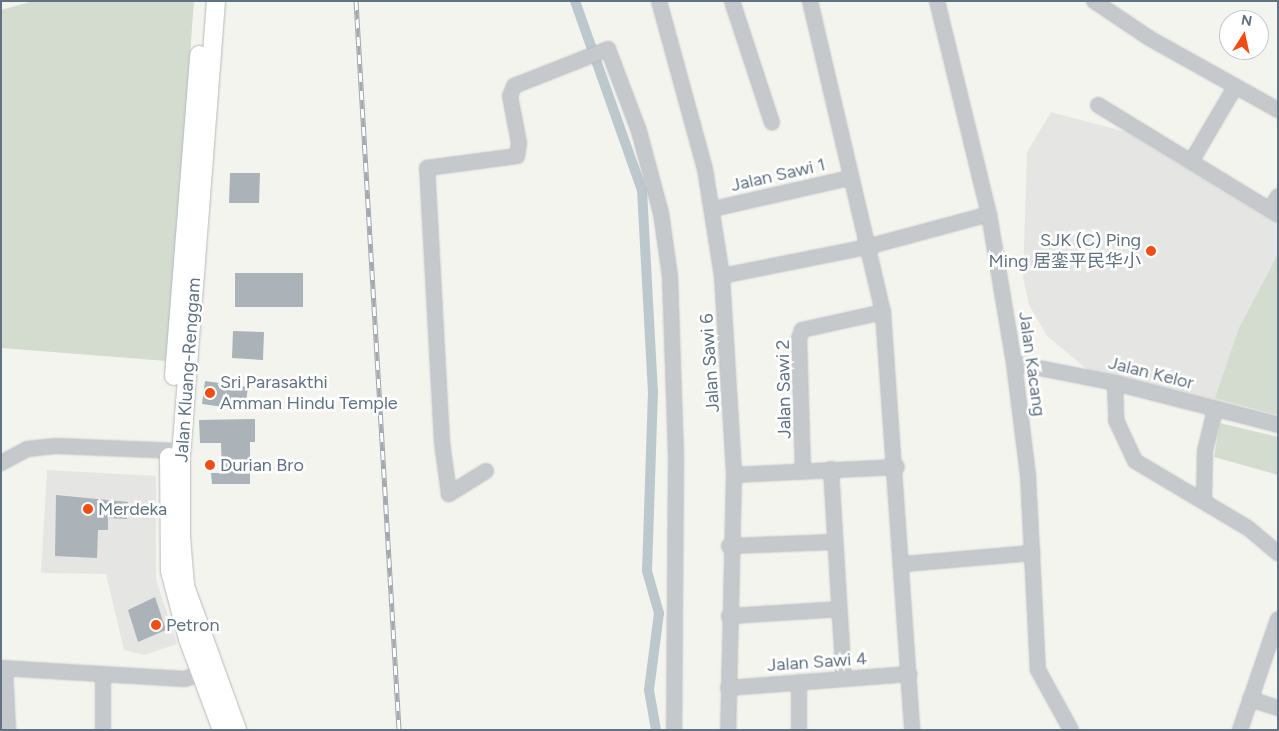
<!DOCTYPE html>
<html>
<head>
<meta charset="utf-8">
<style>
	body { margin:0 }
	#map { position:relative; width:1279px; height:731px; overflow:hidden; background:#f4f4ef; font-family:Figtree,"Noto Sans SC",sans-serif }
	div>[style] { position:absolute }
	.built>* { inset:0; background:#e5e6e3 }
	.green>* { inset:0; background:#d4dcd0 }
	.canal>* { height:10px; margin:-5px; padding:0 5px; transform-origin:5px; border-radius:5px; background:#bdc8cd }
	.building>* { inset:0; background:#abb3b8 }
	.roads { filter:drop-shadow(0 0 1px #b6babe) drop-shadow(0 0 1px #b6babe) }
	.minor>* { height:14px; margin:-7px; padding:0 7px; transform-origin:7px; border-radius:7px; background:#c6c9cc }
	.major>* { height:18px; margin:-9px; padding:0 9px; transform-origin:9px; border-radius:9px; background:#fff }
	.rail>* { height:5px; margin-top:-2.5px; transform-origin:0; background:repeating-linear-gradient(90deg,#fff 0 9px,#a3a9af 0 18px); box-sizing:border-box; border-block:1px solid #a3a9af }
	.dots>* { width:14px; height:14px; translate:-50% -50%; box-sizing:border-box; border:2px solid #fff; border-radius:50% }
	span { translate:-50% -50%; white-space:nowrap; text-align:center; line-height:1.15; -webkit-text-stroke:5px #fff; paint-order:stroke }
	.street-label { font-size:18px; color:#617383 }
	.poi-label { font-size:18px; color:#617383 }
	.right { translate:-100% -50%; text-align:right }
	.left { translate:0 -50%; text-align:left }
	.frame { position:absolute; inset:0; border:2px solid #617383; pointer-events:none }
	.north { position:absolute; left:1219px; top:10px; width:50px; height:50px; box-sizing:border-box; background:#fff; border:1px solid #c0c7cd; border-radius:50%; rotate:10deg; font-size:14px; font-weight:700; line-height:20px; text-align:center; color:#617383 }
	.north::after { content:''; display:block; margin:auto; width:18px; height:22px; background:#f14c13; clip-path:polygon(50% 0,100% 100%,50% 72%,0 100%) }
</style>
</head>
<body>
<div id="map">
	<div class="built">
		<i style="clip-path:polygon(1051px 112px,1126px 132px,1278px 225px,1278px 420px,1089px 371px,1047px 336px,1029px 305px,1023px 277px,1027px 152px)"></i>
		<i style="clip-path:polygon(47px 470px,156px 476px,156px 579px,177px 644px,144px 655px,124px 650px,106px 574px,41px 573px)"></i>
	</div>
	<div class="green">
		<i style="clip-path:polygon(33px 1px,194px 1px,167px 361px,1px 348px,1px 10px)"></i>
		<i style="clip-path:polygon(1278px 254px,1278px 415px,1215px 398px,1239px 328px)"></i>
		<i style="clip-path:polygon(1220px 423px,1278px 437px,1278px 475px,1214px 457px)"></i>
	</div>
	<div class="canal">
		<i style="left:575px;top:1px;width:201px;rotate:70.5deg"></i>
		<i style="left:642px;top:190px;width:201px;rotate:86.9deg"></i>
		<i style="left:653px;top:391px;width:180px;rotate:91.9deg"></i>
		<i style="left:647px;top:571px;width:44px;rotate:74.1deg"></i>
		<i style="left:659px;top:613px;width:78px;rotate:97.4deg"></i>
		<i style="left:649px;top:690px;width:41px;rotate:80.1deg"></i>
	</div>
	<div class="building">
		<i style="clip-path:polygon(230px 173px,260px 173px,259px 203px,229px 203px)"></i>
		<i style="clip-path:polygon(235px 273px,303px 273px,303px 307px,235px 307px)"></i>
		<i style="clip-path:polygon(233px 331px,264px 332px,263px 360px,232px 358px)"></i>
		<i style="clip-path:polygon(205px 381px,248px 387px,245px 410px,202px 404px)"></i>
		<i style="clip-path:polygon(255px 419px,255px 442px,250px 442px,250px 484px,212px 484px,211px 473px,222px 473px,221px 443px,200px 443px,199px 420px)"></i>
		<i style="clip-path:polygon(56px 495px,128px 502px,127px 519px,108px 518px,108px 530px,98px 530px,97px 558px,55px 556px)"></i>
		<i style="clip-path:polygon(155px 597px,166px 630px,138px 642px,128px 610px)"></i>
	</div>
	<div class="roads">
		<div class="minor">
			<i style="left:659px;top:1px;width:174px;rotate:74.7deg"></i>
			<i style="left:705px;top:169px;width:108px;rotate:81deg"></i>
			<i style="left:722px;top:276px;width:199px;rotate:86.5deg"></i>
			<i style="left:734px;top:475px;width:255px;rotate:91.3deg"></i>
			<i style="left:732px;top:1px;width:128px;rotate:71.8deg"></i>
			<i style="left:810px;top:1px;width:319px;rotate:76.8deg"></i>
			<i style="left:883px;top:312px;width:419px;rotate:86deg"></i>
			<i style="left:937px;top:1px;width:219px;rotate:76.3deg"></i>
			<i style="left:989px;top:214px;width:151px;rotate:80.5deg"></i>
			<i style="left:1014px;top:363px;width:113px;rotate:82.9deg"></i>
			<i style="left:1028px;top:475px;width:195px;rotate:87.1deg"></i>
			<i style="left:1038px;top:670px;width:68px;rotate:61.2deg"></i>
			<i style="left:1094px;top:1px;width:66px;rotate:33.9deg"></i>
			<i style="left:1149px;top:38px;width:148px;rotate:29.2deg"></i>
			<i style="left:1098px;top:105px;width:211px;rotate:31.4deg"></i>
			<i style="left:1191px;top:162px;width:87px;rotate:-59.6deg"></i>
			<i style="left:713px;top:209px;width:140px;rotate:-12.8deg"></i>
			<i style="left:1270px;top:210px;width:16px;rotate:-60deg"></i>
			<i style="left:722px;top:276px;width:148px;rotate:-11.3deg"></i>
			<i style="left:867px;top:247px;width:126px;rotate:-15.1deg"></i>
			<i style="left:1014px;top:363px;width:103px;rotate:11.2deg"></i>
			<i style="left:1115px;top:383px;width:168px;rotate:14.4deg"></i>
			<i style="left:1115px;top:383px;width:37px;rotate:88deg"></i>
			<i style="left:1116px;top:420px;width:45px;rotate:65.1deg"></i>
			<i style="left:1135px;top:461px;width:131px;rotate:30.7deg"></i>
			<i style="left:1248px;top:528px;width:39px;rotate:40deg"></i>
			<i style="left:1px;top:463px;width:30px;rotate:-28deg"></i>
			<i style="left:27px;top:449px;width:29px;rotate:-6deg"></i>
			<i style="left:56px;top:446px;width:124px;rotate:2.3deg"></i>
			<i style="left:831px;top:469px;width:210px;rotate:86.5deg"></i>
			<i style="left:486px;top:471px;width:44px;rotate:148.1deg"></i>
			<i style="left:449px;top:494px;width:52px;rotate:-97.7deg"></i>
			<i style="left:442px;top:442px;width:274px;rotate:-93.1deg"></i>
			<i style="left:427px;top:168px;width:91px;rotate:-7.6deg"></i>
			<i style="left:517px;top:156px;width:13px;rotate:-81deg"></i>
			<i style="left:519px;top:143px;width:48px;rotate:-100.8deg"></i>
			<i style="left:510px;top:96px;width:11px;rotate:-68deg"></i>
			<i style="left:514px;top:86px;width:101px;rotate:-21.5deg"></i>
			<i style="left:608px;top:49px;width:88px;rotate:69.3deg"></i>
			<i style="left:639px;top:131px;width:85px;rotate:75deg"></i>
			<i style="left:661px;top:213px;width:64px;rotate:81.9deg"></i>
			<i style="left:670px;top:276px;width:183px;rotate:88.1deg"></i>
			<i style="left:676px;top:459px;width:271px;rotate:90.4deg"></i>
			<i style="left:803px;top:471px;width:132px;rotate:-91.7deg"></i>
			<i style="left:799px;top:339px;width:9px;rotate:-72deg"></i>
			<i style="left:802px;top:330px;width:83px;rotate:-12.5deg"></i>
			<i style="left:734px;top:475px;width:163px;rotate:-2.8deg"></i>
			<i style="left:1204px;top:502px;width:51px;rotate:-88.9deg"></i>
			<i style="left:1205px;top:451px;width:42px;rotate:-76.3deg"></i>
			<i style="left:729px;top:546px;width:106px;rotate:-2.2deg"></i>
			<i style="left:904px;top:564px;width:129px;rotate:-4.9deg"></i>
			<i style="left:729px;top:616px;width:110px;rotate:-3.6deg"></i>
			<i style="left:1px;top:668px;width:184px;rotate:3.4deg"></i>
			<i style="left:185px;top:679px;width:25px;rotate:-21deg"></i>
			<i style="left:5px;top:668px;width:62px;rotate:87.2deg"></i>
			<i style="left:103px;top:674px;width:56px;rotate:90deg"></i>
			<i style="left:728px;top:688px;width:182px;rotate:-4.4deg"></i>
			<i style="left:1250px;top:699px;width:29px;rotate:18deg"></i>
			<i style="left:799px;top:730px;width:48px;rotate:-90deg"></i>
			<i style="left:1240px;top:730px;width:117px;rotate:-71.1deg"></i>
		</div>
		<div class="major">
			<i style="left:216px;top:1px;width:451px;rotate:94.4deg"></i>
			<i style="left:181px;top:451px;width:86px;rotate:90deg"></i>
			<i style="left:181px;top:537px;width:49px;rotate:85.3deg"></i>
			<i style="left:185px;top:586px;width:153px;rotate:70.1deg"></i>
			<i style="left:174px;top:376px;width:322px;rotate:-85.5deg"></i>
			<i style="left:169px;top:457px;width:114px;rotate:89.5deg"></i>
			<i style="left:170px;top:571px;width:70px;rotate:75.2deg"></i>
			<i style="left:188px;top:639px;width:97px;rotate:69.5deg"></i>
		</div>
	</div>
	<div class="rail">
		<i style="left:356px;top:1px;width:730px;rotate:86.62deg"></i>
	</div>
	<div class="dots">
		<i style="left:1151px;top:251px;background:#f14c13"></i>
		<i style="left:210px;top:393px;background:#f14c13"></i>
		<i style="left:210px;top:465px;background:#f14c13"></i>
		<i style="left:88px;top:509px;background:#f14c13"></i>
		<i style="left:156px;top:625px;background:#f14c13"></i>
	</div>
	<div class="street-label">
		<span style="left:778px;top:175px;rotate:-13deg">Jalan Sawi 1</span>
		<span style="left:710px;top:363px;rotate:-94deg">Jalan Sawi 6</span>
		<span style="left:1032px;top:364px;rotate:82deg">Jalan Kacang</span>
		<span style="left:188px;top:370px;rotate:-86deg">Jalan Kluang-Renggam</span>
		<span style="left:1151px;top:373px;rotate:14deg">Jalan Kelor</span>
		<span style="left:784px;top:389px;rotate:-91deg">Jalan Sawi 2</span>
		<span style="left:817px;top:662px;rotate:-4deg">Jalan Sawi 4</span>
	</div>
	<div class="poi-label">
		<span class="right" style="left:1141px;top:251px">SJK (C) Ping<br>Ming 居銮平民华小</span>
		<span class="left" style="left:220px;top:393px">Sri Parasakthi<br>Amman Hindu Temple</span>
		<span class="left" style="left:220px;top:465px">Durian Bro</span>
		<span class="left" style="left:98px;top:509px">Merdeka</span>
		<span class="left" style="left:166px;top:625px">Petron</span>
	</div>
	<div class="frame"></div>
	<div class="north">N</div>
</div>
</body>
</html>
